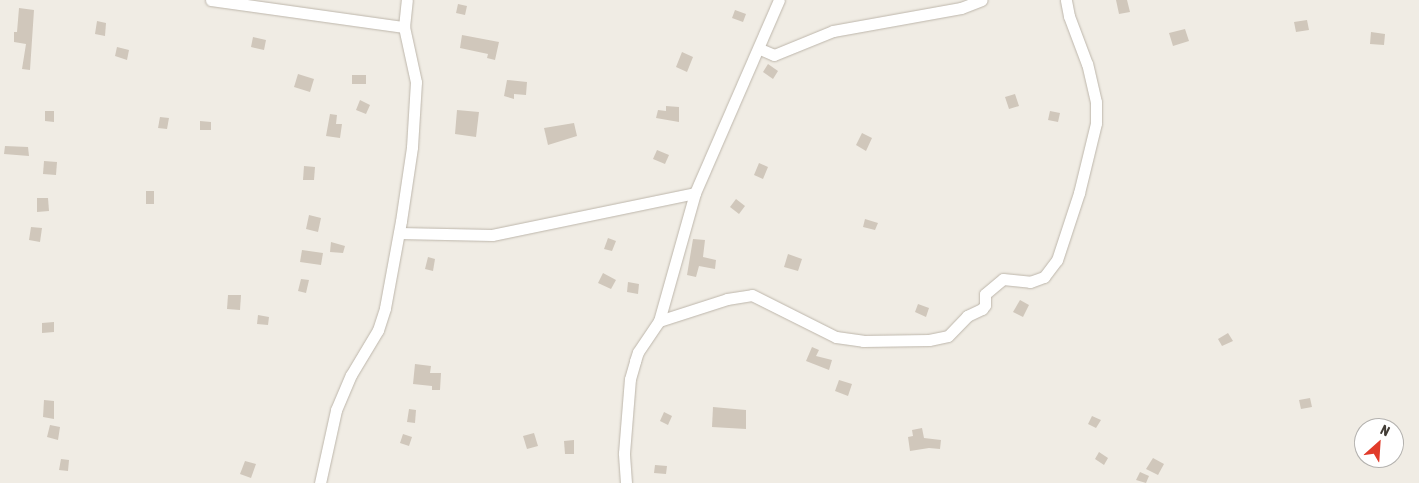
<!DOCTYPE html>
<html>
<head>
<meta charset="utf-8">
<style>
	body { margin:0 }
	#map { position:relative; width:1419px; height:483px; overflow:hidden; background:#f0ece4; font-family:"Asap Condensed",sans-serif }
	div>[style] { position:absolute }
	.building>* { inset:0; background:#d0c7bb }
	.roads { filter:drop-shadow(0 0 1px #bdb6ab) drop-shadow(0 0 1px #bdb6ab) }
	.minor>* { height:11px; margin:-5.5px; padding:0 5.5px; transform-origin:5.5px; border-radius:5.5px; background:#fff }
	span { translate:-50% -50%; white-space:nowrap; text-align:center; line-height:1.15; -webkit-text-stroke:4px #fff; paint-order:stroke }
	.north { position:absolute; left:1354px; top:418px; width:50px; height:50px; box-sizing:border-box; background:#fff; border:1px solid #b3b1ae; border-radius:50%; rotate:26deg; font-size:14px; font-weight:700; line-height:20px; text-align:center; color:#413c35 }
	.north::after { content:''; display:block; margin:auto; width:18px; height:22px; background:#e13b2a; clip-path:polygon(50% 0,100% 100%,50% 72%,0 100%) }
</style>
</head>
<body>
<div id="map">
	<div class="building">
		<i style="clip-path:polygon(1116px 0,1127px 0,1130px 12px,1119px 14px)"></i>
		<i style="clip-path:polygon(458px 4px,467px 6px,465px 15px,456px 13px)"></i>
		<i style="clip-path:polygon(19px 8px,34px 10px,30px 70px,22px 69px,26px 44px,14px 42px,14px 32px,17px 32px)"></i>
		<i style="clip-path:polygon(735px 10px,746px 14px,743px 22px,732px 18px)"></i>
		<i style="clip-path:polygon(1307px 20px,1309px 30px,1296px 32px,1294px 22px)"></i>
		<i style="clip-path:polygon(97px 21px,106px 23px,105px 36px,95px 34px)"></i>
		<i style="clip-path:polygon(1185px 29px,1189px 41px,1173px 46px,1169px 33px)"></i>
		<i style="clip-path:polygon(1371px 32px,1385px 34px,1384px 45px,1370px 44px)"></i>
		<i style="clip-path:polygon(462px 35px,499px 42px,495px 60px,487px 58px,488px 54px,460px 48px)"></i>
		<i style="clip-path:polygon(253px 37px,266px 40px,264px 50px,251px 47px)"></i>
		<i style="clip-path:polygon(117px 47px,129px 50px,127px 60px,115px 56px)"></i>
		<i style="clip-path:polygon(682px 52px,693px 57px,687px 72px,676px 67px)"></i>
		<i style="clip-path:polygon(768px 64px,778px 71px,773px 79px,763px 72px)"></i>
		<i style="clip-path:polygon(298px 74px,314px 79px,310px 92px,294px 87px)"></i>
		<i style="clip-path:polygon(352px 75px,366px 75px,366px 84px,352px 84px)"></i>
		<i style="clip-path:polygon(507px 80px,527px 82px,526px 95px,514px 94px,514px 99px,504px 96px)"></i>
		<i style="clip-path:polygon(1015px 94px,1019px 106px,1009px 109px,1005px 97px)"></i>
		<i style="clip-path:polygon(360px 100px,370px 105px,366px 114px,356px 110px)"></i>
		<i style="clip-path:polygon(666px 106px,679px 107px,679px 122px,656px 118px,658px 110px,666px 111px)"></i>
		<i style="clip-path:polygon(457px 110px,479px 112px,476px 137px,455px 134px)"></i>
		<i style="clip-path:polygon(45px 111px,54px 111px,54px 122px,45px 121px)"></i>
		<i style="clip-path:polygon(1050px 111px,1060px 113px,1058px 122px,1048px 120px)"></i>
		<i style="clip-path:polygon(330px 114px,337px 115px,336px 124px,342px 124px,340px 138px,326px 136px)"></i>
		<i style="clip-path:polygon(160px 117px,169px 118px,167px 129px,158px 128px)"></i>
		<i style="clip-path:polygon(200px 121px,211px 122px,211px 130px,200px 130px)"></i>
		<i style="clip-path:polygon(574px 123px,577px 136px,548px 145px,544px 128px)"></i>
		<i style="clip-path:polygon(862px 133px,872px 138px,866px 151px,856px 145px)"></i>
		<i style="clip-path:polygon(5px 146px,28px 147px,29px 156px,4px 154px)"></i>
		<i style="clip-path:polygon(657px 150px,669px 155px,665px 164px,653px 159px)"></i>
		<i style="clip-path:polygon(44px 161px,57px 162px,56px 175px,43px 174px)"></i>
		<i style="clip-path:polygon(759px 163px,768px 167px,763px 179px,754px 175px)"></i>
		<i style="clip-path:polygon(304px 166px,315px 167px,314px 180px,303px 180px)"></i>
		<i style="clip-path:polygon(146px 191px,154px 191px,154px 204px,146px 204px)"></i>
		<i style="clip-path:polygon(37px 198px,48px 198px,49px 211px,37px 212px)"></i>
		<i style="clip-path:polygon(736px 199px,745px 206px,739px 214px,730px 207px)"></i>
		<i style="clip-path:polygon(309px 215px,321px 218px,318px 232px,306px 229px)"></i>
		<i style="clip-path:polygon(865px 219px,878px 223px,875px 230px,863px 227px)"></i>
		<i style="clip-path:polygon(31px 227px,42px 228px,40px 242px,29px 240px)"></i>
		<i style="clip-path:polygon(608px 238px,616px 241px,612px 251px,604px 249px)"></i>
		<i style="clip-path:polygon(693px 239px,705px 240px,703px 257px,716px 260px,715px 269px,699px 266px,696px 277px,687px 275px)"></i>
		<i style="clip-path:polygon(331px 242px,345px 246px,343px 253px,330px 252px)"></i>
		<i style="clip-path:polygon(302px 250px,323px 253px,321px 265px,300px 262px)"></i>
		<i style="clip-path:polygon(788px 254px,802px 259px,798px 271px,784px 267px)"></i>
		<i style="clip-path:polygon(428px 257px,435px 259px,433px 271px,425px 269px)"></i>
		<i style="clip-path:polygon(603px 273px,616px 280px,611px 289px,598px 283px)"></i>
		<i style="clip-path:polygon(301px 279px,309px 280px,306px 293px,298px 291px)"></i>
		<i style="clip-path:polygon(628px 282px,639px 284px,638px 294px,627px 292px)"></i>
		<i style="clip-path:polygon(228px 295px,241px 295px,240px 310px,227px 309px)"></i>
		<i style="clip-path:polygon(1020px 300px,1029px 305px,1023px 317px,1013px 312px)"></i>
		<i style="clip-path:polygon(918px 304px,929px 308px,926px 317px,915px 312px)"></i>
		<i style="clip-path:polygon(258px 315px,269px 317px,268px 325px,257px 324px)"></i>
		<i style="clip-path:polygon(54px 322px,54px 332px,42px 333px,42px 323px)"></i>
		<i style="clip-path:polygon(1228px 333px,1233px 341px,1222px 346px,1218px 339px)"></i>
		<i style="clip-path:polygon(812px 347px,819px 350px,816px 356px,832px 360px,829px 370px,806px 361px)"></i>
		<i style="clip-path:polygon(415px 364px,431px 366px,430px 373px,441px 373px,440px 390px,432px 390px,432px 386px,413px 384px)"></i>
		<i style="clip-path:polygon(839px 380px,852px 384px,848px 396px,835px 391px)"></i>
		<i style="clip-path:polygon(1310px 398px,1312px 407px,1301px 409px,1299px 400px)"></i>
		<i style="clip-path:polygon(44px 400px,54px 401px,54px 419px,43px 417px)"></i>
		<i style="clip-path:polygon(713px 407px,746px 410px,746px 429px,712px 427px)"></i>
		<i style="clip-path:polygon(409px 409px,416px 410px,415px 423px,407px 422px)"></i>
		<i style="clip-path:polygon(664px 412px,672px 416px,668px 425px,660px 421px)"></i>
		<i style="clip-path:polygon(1092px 416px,1101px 420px,1096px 428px,1088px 424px)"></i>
		<i style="clip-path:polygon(50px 425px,60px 427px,58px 440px,47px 437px)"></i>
		<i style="clip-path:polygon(922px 428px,924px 438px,941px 440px,940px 449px,929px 448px,910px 451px,908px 437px,913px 436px,912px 430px)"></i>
		<i style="clip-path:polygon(534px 433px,538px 446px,527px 449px,523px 436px)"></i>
		<i style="clip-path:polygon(403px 434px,412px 437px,409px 446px,400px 443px)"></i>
		<i style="clip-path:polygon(574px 440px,574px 454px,565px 454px,564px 441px)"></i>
		<i style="clip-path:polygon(1099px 452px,1108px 458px,1104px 465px,1095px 459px)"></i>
		<i style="clip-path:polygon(1153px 458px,1164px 464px,1158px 475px,1146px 469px)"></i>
		<i style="clip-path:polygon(61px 459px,69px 460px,68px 471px,59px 470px)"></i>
		<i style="clip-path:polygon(245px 461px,256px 464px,251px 478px,240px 474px)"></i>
		<i style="clip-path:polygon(655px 465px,667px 466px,666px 474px,654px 473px)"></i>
		<i style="clip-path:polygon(1140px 472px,1149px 476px,1146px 483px,1136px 480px)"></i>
	</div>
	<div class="roads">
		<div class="minor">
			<i style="left:211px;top:0;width:195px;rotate:8deg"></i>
			<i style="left:760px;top:49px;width:15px;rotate:23deg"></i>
			<i style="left:774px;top:55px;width:64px;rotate:-22.1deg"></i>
			<i style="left:833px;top:31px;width:130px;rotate:-10.2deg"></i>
			<i style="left:961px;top:8px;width:22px;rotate:-21deg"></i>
			<i style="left:399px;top:233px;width:93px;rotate:1.2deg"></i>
			<i style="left:492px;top:235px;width:207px;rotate:-11.7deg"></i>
			<i style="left:659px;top:321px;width:71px;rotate:-17.9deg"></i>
			<i style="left:727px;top:299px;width:25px;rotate:-9deg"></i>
			<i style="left:752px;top:295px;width:94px;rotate:26.6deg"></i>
			<i style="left:836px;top:337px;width:27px;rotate:8deg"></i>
			<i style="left:863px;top:341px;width:66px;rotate:-0.9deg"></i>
			<i style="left:929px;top:340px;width:19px;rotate:-12deg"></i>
			<i style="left:948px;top:336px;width:28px;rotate:-46deg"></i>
			<i style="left:967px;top:316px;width:17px;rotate:-25deg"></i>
			<i style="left:982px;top:309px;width:5px;rotate:-53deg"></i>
			<i style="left:985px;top:305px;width:11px;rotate:-90deg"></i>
			<i style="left:985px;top:294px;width:23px;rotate:-40deg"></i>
			<i style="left:1003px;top:279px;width:27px;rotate:6deg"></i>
			<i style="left:1030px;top:282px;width:15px;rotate:-20deg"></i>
			<i style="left:1044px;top:277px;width:21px;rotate:-53deg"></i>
			<i style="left:1057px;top:260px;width:71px;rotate:-71.8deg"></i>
			<i style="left:1079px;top:193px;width:72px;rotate:-76.3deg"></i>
			<i style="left:1096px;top:123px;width:21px;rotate:-90deg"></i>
			<i style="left:1096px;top:102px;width:39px;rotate:-103deg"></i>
			<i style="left:1087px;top:64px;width:51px;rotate:-110.6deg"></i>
			<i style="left:1069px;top:16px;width:16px;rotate:-101deg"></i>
			<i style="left:320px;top:483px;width:75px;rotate:-77.6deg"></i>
			<i style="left:336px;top:410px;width:38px;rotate:-67deg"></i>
			<i style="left:351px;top:375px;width:52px;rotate:-59deg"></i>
			<i style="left:378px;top:330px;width:23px;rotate:-72deg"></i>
			<i style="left:385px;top:308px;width:88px;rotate:-79.6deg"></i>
			<i style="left:401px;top:221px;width:75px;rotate:-81.5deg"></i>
			<i style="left:412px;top:147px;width:65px;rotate:-86.5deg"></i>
			<i style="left:416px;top:82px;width:56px;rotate:-102.3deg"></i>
			<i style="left:404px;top:27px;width:27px;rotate:-84deg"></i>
			<i style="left:626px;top:483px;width:30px;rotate:-94deg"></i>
			<i style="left:624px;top:453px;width:74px;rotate:-85.4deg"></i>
			<i style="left:630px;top:379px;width:19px;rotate:-74deg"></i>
			<i style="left:635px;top:361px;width:9px;rotate:-72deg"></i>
			<i style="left:638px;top:352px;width:37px;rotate:-56deg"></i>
			<i style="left:659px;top:321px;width:133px;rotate:-74.3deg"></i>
			<i style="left:695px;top:193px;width:210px;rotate:-66.5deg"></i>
		</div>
	</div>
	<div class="north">N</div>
</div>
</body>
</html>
